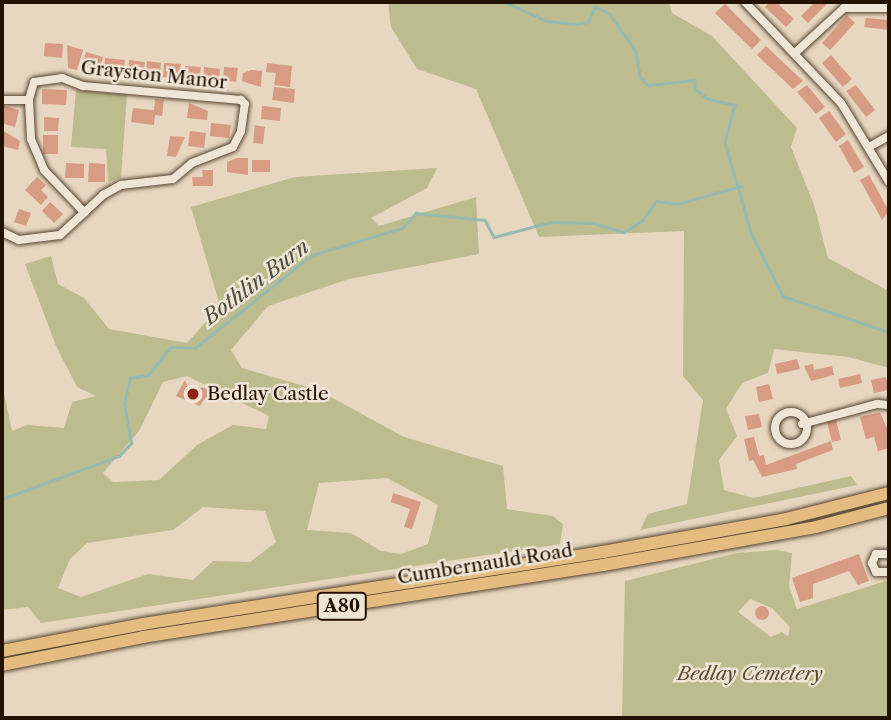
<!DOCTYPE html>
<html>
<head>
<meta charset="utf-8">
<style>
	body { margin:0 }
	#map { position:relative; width:891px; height:720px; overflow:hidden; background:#e7d7c0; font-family:"Libre Caslon Text",serif }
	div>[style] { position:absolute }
	.green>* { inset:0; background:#bcbc8e }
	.stream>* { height:2.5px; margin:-1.25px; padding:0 1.25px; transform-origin:1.25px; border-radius:1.25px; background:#97bab0 }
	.building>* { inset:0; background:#d89b84 }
	.round { border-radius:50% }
	.roads { filter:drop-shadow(0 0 2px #554330) drop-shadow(0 0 2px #554330) }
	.street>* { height:8px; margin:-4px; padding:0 4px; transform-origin:4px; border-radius:4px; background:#efe5d6 }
	.street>.ring { margin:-4px; padding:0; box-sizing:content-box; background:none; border:8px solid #efe5d6; border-radius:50% }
	.primary>* { height:12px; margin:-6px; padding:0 6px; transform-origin:6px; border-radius:6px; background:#e4bc80 }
	.dots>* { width:19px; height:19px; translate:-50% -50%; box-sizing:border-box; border:4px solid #efe5d6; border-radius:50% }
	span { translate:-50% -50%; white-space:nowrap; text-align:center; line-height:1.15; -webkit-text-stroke:5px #efe5d6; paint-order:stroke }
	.shield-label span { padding:2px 5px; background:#efe5d6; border:2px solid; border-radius:5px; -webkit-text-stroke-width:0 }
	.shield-label { font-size:18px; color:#241200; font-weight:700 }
	.street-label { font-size:19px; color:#241200 }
	.poi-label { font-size:19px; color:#241200 }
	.left { translate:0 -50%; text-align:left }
	.park-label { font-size:19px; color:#594e32; font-style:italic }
	.water-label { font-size:21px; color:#4c4d3e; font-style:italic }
	.frame { position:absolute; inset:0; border:4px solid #241200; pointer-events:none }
</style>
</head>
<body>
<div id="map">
	<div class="green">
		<i style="clip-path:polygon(388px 2px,669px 2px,672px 13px,712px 36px,797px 128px,791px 147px,814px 205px,828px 258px,889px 291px,889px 368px,848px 357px,774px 349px,768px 373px,742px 383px,726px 409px,737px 436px,719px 460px,724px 490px,753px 498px,851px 476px,857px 485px,640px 530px,648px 514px,687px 504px,703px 400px,683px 376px,684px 231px,539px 237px,476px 89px,417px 69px,391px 27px)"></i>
		<i style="clip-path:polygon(76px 90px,127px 95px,121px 177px,108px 182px,106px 149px,71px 147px)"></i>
		<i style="clip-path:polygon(evenodd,437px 168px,427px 188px,371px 218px,379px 226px,476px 197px,479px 254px,349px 279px,268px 306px,231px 350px,242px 368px,318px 390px,404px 437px,503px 466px,507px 509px,553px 516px,563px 524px,560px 544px,41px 623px,28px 607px,2px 610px,2px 384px,12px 431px,27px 425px,64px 428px,72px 402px,96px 396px,77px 387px,56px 346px,25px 264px,51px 256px,58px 284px,84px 298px,109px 329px,187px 343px,220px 306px,191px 207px,295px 177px,437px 168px,187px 376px,269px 416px,266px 429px,233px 425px,197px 445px,159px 480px,113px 482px,103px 473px,139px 431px,163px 382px,187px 376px,437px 168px,387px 478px,438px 505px,428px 544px,401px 554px,381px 551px,351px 533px,307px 530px,319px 483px,387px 478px,437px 168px,203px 507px,265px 511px,276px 542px,250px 562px,213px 561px,193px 580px,148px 574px,81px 597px,58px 588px,70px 559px,87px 543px,173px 530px,203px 507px)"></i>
		<i style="clip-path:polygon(evenodd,776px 550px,792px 553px,789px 586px,797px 609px,889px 580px,889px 718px,622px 718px,625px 581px,737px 553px,776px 550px,750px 599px,772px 608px,790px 627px,788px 636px,782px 632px,771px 637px,738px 612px,750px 599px)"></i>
	</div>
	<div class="stream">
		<i style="left:505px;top:2px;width:46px;rotate:24.3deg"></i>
		<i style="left:547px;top:21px;width:29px;rotate:6deg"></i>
		<i style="left:576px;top:24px;width:12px;rotate:-9deg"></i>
		<i style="left:588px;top:22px;width:17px;rotate:-66deg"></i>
		<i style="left:595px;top:6px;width:17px;rotate:28deg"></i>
		<i style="left:610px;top:14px;width:45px;rotate:54.9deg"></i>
		<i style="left:636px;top:51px;width:26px;rotate:81deg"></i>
		<i style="left:640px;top:77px;width:11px;rotate:45deg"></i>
		<i style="left:648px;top:85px;width:47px;rotate:-6.1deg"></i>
		<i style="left:695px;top:80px;width:9px;rotate:90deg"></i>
		<i style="left:695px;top:89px;width:17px;rotate:36deg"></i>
		<i style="left:709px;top:99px;width:27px;rotate:13deg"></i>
		<i style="left:735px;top:105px;width:38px;rotate:105deg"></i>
		<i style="left:725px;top:142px;width:97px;rotate:73.8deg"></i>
		<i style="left:752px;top:235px;width:68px;rotate:63.1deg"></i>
		<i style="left:783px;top:296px;width:112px;rotate:18.8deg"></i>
		<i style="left:2px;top:499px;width:125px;rotate:-20.2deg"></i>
		<i style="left:119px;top:456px;width:18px;rotate:-47deg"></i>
		<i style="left:131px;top:443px;width:40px;rotate:-100deg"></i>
		<i style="left:124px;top:404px;width:27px;rotate:-77deg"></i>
		<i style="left:130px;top:378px;width:18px;rotate:-9deg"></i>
		<i style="left:148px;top:375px;width:36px;rotate:-51deg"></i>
		<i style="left:171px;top:347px;width:24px;rotate:2deg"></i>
		<i style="left:195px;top:348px;width:149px;rotate:-38.5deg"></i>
		<i style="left:312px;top:255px;width:94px;rotate:-16.7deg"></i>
		<i style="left:402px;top:228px;width:21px;rotate:-47deg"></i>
		<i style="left:416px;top:213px;width:69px;rotate:5.8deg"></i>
		<i style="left:485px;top:220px;width:19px;rotate:62deg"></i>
		<i style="left:494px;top:237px;width:59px;rotate:-14.7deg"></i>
		<i style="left:551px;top:222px;width:43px;rotate:1.3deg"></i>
		<i style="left:594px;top:223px;width:31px;rotate:17deg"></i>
		<i style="left:624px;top:232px;width:21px;rotate:-31deg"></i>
		<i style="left:642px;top:221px;width:24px;rotate:-55deg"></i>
		<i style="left:656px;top:201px;width:21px;rotate:8deg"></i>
		<i style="left:677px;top:204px;width:66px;rotate:-15.7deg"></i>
	</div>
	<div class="building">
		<i style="clip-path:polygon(770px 2px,776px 2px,794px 19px,786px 27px,765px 7px)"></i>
		<i style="clip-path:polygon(815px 2px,829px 2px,808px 23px,801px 16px)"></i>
		<i style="clip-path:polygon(725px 4px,761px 40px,752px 49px,715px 13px)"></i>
		<i style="clip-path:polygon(847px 15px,855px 23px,830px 50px,822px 43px)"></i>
		<i style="clip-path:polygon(866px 18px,889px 20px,889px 30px,864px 27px)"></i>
		<i style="clip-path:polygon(45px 43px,63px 44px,62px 58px,44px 56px)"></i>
		<i style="clip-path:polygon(67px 45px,83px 50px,77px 70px,68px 68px)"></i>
		<i style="clip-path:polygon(766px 46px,803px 81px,793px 89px,757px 55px)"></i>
		<i style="clip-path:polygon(86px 52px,103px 57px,99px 71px,82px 66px)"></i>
		<i style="clip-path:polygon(831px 55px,852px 79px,843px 87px,822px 63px)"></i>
		<i style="clip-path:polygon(105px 58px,125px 60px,124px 73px,104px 71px)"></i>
		<i style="clip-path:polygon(129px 60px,145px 62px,143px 75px,128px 73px)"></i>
		<i style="clip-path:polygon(147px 61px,161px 63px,160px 76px,146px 74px)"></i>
		<i style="clip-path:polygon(164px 63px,181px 64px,179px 79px,163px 77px)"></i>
		<i style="clip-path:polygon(267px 63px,292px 66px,290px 87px,274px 85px,276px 73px,266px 72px)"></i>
		<i style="clip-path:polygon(185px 66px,201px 67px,199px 80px,183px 78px)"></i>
		<i style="clip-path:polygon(204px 67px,220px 69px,219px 82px,203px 80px)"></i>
		<i style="clip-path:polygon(224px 67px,238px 68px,236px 82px,223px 80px)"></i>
		<i style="clip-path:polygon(251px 70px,262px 71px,261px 87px,242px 81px,243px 73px)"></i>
		<i style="clip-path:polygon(807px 85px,825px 107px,816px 114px,797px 92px)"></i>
		<i style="clip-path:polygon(856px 85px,875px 110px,866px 117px,846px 91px)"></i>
		<i style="clip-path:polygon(274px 87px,295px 89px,294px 103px,272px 100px)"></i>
		<i style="clip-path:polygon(42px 89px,67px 90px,66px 105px,42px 104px)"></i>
		<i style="clip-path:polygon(155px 99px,164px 100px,162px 116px,155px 115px,154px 125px,131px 122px,133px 108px,154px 110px)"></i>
		<i style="clip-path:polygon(189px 103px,208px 111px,207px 120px,187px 118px)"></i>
		<i style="clip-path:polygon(4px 106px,19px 110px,15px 127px,2px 123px)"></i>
		<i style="clip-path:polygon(262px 106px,281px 108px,280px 121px,261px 119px)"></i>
		<i style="clip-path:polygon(829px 111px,846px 134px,836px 142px,819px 118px)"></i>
		<i style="clip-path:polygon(44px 117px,59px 118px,58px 131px,44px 131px)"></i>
		<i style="clip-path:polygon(211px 123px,231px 125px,229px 138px,210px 136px)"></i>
		<i style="clip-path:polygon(255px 125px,265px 127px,263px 144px,253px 143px)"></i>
		<i style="clip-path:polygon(2px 130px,20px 141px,18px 150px,2px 146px)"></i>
		<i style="clip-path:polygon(190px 131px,206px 133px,204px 148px,188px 146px)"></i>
		<i style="clip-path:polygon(43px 135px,58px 135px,58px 154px,43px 154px)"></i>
		<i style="clip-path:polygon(170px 136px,185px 137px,176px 157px,167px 156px)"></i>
		<i style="clip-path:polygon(848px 140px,864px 167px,854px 173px,839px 146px)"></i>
		<i style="clip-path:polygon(237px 158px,248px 158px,248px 175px,227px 172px,227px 162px)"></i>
		<i style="clip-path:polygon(252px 160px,270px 160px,270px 172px,252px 172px)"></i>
		<i style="clip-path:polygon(66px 163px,84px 164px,84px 178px,65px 178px)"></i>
		<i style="clip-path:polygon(89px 163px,105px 164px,105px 182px,88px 182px)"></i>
		<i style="clip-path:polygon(202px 170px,213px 170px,213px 186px,193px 186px,192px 177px,203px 177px)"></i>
		<i style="clip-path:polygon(869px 175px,889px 211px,882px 220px,860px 180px)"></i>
		<i style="clip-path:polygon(37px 177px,46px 185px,41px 190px,48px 197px,41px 205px,25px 190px)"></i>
		<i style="clip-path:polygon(50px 202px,63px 214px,54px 223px,42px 211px)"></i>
		<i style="clip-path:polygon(19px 209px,31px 213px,26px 226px,14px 222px)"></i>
		<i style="clip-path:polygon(797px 359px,800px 369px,777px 374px,775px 364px)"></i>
		<i style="clip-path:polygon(813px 364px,814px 370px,832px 366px,834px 375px,811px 381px,804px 366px)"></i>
		<i style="clip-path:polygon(860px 374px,862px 383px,840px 388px,838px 379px)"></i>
		<i style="clip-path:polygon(886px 377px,889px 390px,874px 393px,871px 380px)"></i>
		<i style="clip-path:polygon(185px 380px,188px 387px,207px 388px,211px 394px,208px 401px,204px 399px,200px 406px,176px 396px)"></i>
		<i style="clip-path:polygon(769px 384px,773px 399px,759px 402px,756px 387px)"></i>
		<i style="clip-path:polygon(880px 412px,889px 433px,889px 448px,878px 451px,874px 437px,866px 439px,860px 417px)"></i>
		<i style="clip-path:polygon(759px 414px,762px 427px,748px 430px,745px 416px)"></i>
		<i style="clip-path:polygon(836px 420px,841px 440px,832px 442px,827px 422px)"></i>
		<i style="clip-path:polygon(754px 437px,759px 456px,764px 455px,766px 465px,831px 441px,833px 450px,796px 464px,797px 469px,762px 477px,753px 460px,749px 461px,744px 439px)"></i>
		<i style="clip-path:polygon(393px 493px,421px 502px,412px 529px,404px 527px,410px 509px,391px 502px)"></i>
		<i style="clip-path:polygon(859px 554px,869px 581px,858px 585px,849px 571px,813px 584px,813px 598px,800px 602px,792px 578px)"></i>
		<i class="round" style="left:755px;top:606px;width:14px;height:14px"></i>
	</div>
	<div class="roads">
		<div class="street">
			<i style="left:745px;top:2px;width:139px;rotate:46.5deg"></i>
			<i style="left:841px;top:103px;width:92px;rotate:58.7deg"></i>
			<i style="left:796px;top:52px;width:65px;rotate:-42.5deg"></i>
			<i style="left:844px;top:8px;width:45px"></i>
			<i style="left:2px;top:100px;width:27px"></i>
			<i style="left:29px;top:100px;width:39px;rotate:87deg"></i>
			<i style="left:31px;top:139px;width:34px;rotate:67deg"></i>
			<i style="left:44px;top:170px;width:59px;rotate:46.4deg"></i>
			<i style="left:869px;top:147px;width:23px;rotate:-29deg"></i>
			<i style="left:2px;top:232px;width:19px;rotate:25deg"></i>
			<i style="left:19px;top:240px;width:41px;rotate:-7deg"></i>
			<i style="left:60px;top:235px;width:59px;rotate:-42.9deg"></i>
			<i style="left:103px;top:195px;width:21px;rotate:-29deg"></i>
			<i style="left:121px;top:185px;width:52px;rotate:-6.6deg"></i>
			<i style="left:173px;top:179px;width:25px;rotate:-40deg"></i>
			<i style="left:192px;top:163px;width:44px;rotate:-21.3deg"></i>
			<i style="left:233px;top:147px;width:18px;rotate:-63deg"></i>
			<i style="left:241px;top:131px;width:27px;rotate:-82deg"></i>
			<i style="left:245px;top:104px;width:6px;rotate:-135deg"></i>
			<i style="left:241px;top:100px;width:159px;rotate:-174.9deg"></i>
			<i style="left:83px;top:86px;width:22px;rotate:-159deg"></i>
			<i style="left:62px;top:78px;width:28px;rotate:172deg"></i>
			<i style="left:34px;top:82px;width:19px;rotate:106deg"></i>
			<i class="ring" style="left:775px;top:412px;width:24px;height:24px"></i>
			<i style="left:802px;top:424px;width:78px;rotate:-14.9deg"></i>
			<i style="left:877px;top:404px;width:12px;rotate:5deg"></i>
			<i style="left:889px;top:554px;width:13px;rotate:180deg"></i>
			<i style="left:876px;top:554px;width:10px;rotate:114deg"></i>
			<i style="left:872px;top:563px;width:10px;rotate:66deg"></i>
			<i style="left:876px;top:572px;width:13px"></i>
		</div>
		<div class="primary">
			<i style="left:2px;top:651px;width:144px;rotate:-10.8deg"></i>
			<i style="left:143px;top:624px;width:466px;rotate:-8.9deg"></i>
			<i style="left:603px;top:552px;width:186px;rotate:-10.2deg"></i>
			<i style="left:786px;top:519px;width:106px;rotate:-14.2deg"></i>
			<i style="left:2px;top:665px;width:144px;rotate:-11.2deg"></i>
			<i style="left:143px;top:637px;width:466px;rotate:-8.9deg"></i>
			<i style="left:603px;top:565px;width:216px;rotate:-10.1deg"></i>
			<i style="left:816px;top:527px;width:75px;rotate:-14.6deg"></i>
		</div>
	</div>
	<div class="dots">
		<i style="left:193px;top:394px;background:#8f2418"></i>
	</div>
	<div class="shield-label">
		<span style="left:342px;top:606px">A80</span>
	</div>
	<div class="street-label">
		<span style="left:154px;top:75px;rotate:6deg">Grayston Manor</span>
		<span style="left:485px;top:564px;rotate:-9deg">Cumbernauld Road</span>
	</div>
	<div class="poi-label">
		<span class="left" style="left:207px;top:394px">Bedlay Castle</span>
	</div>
	<div class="park-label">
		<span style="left:750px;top:674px">Bedlay Cemetery</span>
	</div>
	<div class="water-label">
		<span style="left:256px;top:282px;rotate:-37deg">Bothlin Burn</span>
	</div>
	<div class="frame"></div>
</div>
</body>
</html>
